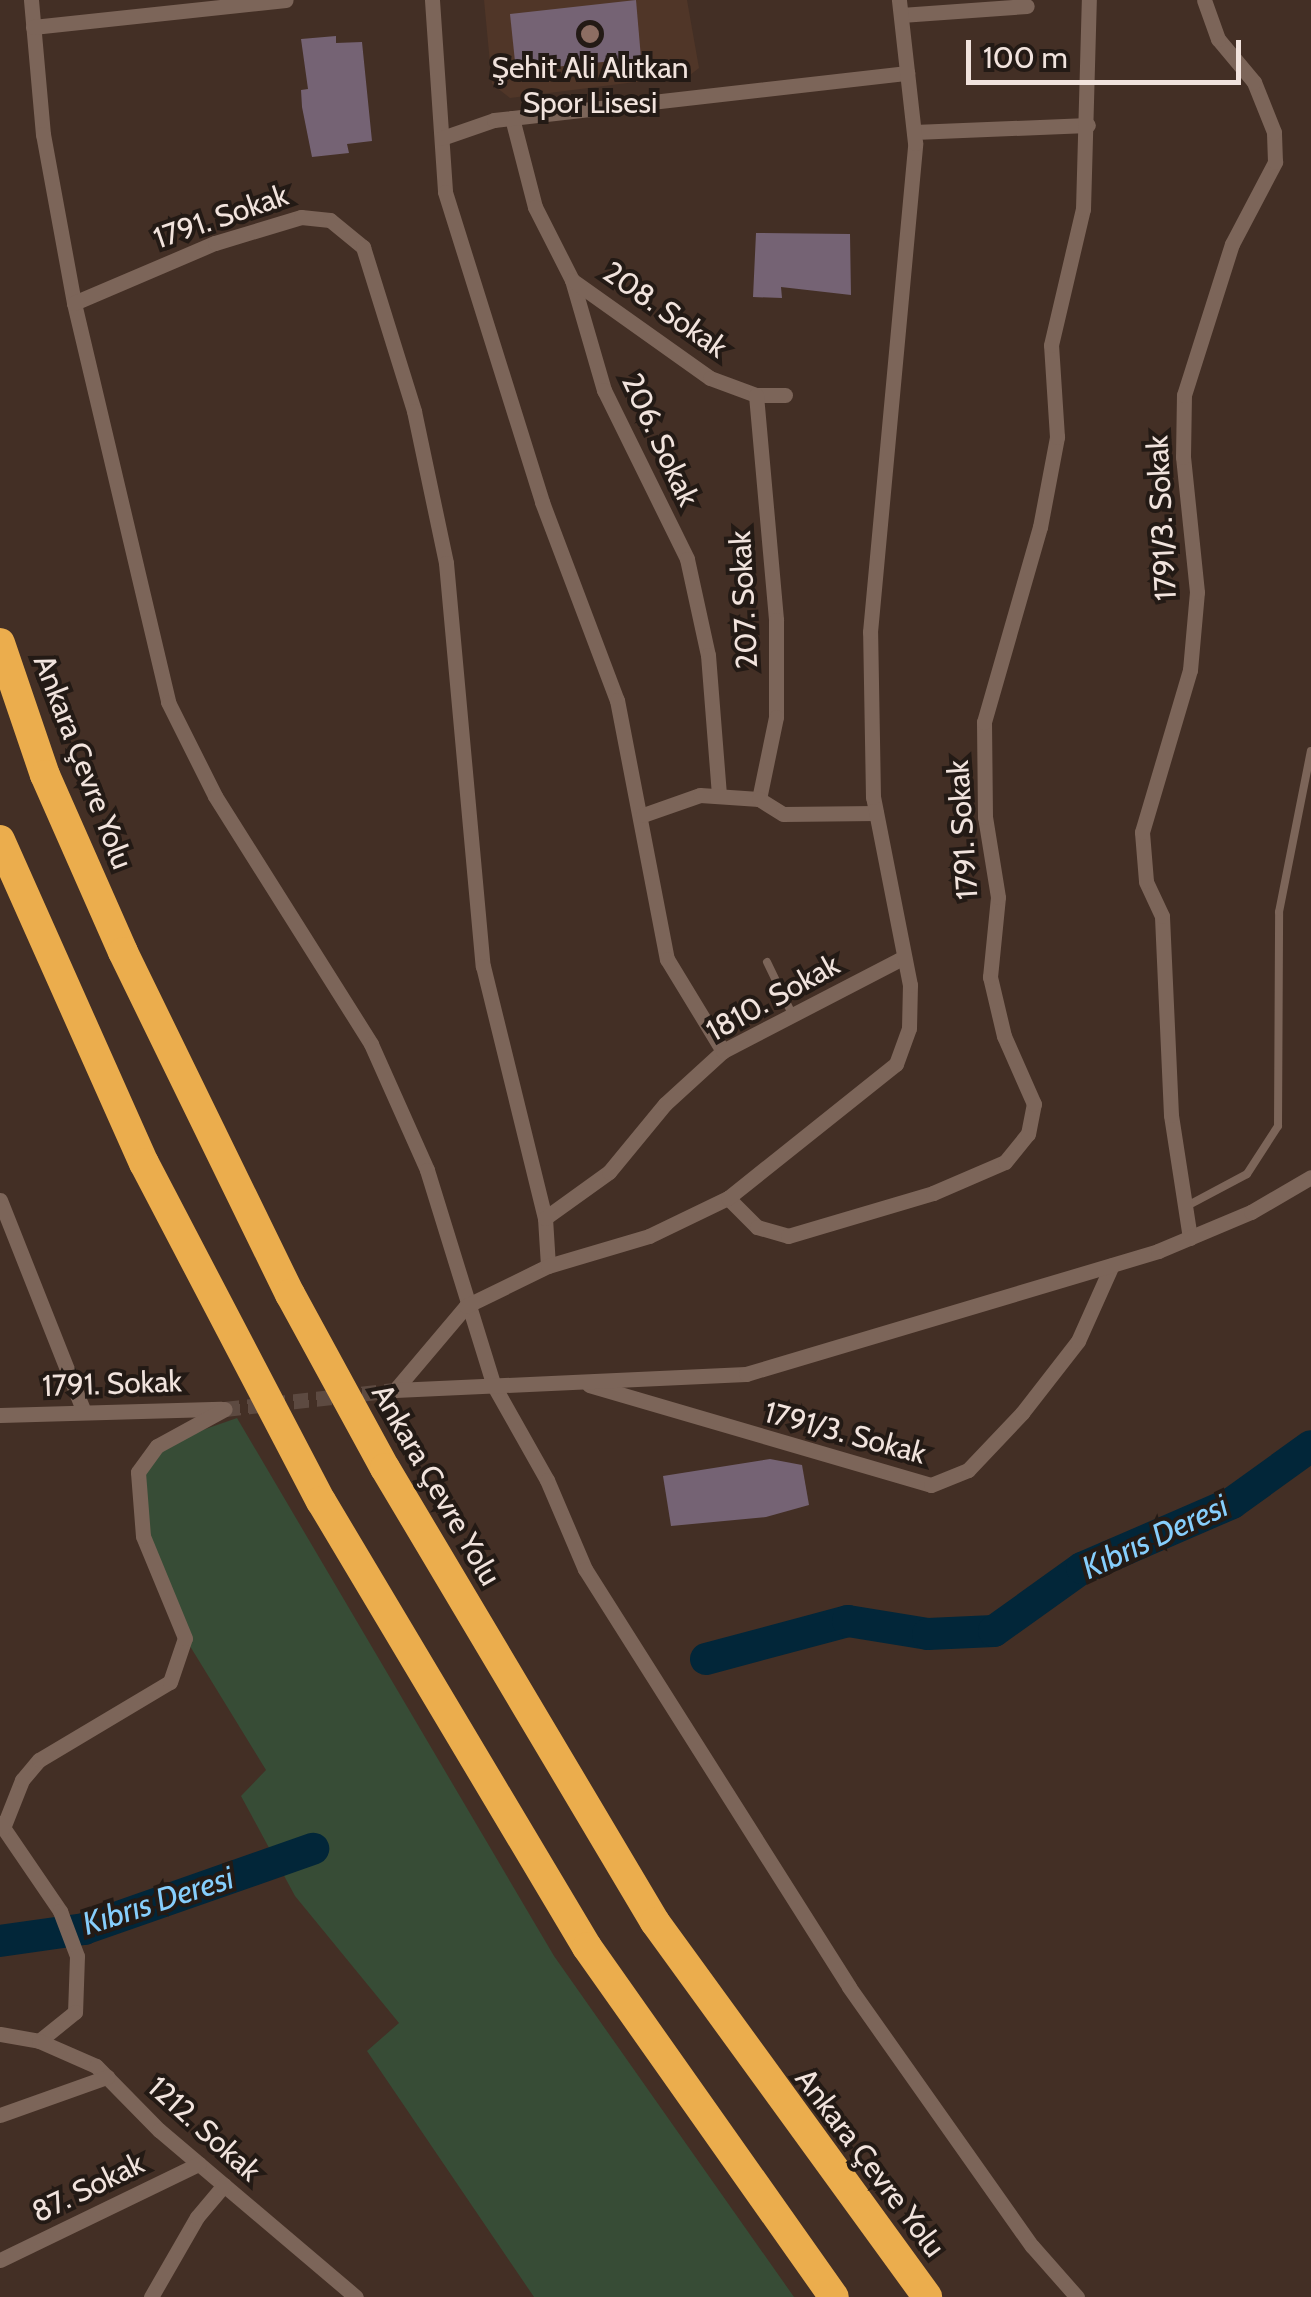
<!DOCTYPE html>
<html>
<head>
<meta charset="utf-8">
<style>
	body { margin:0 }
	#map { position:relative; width:1311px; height:2297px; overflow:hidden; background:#432f25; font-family:Cabin,sans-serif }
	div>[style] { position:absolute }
	.built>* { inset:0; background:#503628 }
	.green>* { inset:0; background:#374c36 }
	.river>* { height:32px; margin:-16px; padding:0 16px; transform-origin:16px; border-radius:16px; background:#022639 }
	.building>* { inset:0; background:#756374 }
	.street-tunnel>* { height:15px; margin-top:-7.5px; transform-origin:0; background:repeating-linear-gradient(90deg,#5d4a41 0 15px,transparent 0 23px) }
	.lane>* { height:8px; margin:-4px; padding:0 4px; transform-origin:4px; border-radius:4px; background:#7c6559 }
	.street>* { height:15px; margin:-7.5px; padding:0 7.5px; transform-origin:7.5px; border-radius:7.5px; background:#7c6559 }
	.highway>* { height:30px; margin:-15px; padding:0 15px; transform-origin:15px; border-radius:15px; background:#ebad4d }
	.dots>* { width:28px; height:28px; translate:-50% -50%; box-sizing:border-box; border:5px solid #231a15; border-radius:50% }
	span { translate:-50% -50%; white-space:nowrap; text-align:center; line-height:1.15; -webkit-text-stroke:8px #231a15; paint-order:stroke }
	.poi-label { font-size:30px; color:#f1e3dd }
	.street-label { font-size:30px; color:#f1e3dd }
	.water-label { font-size:32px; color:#86cefc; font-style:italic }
	.scale { position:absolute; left:966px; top:40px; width:275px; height:45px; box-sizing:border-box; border:5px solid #f1e3dd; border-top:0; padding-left:12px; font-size:30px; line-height:35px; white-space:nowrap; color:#f1e3dd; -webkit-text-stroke:8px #231a15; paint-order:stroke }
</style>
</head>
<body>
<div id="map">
	<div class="built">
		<i style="clip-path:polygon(484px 0,687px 0,699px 68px,690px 75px,510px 98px,492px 84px)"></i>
	</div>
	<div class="green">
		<i style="clip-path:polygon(237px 1418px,554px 1956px,794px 2297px,534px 2297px,367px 2051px,399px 2023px,295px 1896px,241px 1796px,266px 1770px,185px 1638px,136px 1497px,157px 1446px)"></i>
	</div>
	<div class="river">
		<i style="left:706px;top:1659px;width:147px;rotate:-15deg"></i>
		<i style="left:848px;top:1621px;width:81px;rotate:9.2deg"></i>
		<i style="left:928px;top:1634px;width:66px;rotate:-2.6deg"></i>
		<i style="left:994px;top:1631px;width:108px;rotate:-35.6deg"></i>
		<i style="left:1082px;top:1568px;width:163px;rotate:-23.4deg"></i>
		<i style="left:1232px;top:1503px;width:97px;rotate:-35.8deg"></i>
		<i style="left:0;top:1941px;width:85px;rotate:-8.1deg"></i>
		<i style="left:84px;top:1929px;width:243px;rotate:-19.3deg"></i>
	</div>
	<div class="building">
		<i style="clip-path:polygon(636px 0,641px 58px,516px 71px,510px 14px)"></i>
		<i style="clip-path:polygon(336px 36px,336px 43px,362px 42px,372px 141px,347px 144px,349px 153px,312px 157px,302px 107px,301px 90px,308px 89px,301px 39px)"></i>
		<i style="clip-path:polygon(756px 233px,850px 234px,851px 295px,781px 287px,782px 298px,753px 297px)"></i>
		<i style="clip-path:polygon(770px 1459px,802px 1465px,809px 1505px,766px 1517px,671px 1526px,663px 1476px)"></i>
	</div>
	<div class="street-tunnel">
		<i style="left:225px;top:1409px;width:171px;rotate:-6.4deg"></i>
	</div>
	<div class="lane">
		<i style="left:767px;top:962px;width:58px;rotate:64.3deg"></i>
		<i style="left:1185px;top:1207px;width:70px;rotate:-28deg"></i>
		<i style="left:1247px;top:1174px;width:57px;rotate:-57.1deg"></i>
		<i style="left:1278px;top:1126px;width:214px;rotate:-89.7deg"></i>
		<i style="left:1279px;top:912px;width:164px;rotate:-78.8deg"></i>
	</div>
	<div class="street">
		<i style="left:31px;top:0;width:135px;rotate:84.9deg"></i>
		<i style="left:43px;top:134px;width:172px;rotate:79.6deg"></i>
		<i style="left:74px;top:303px;width:410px;rotate:76.7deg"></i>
		<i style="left:168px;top:702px;width:105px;rotate:63.4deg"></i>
		<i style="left:215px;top:796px;width:293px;rotate:57.8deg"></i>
		<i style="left:371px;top:1044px;width:138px;rotate:66deg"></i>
		<i style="left:427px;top:1170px;width:226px;rotate:72.8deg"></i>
		<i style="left:494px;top:1386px;width:108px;rotate:60.6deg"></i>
		<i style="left:547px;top:1480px;width:97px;rotate:66.9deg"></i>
		<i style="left:585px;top:1569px;width:494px;rotate:57.7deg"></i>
		<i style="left:849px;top:1987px;width:317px;rotate:54.8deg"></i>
		<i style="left:1032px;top:2246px;width:68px;rotate:48.6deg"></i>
		<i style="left:432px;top:0;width:192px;rotate:86.1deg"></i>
		<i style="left:445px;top:192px;width:325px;rotate:72.6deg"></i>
		<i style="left:542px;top:502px;width:212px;rotate:69.3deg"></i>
		<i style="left:617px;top:700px;width:264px;rotate:79.1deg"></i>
		<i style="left:667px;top:959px;width:108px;rotate:58.7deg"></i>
		<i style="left:901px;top:15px;width:126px;rotate:-4.1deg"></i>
		<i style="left:33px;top:27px;width:254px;rotate:-6.1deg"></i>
		<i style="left:512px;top:118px;width:92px;rotate:75.5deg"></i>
		<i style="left:535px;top:207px;width:82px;rotate:63.1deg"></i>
		<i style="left:572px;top:280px;width:115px;rotate:73.8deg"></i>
		<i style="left:604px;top:390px;width:188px;rotate:63.8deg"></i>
		<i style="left:687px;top:559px;width:98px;rotate:77.7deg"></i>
		<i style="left:708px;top:655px;width:141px;rotate:85.5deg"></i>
		<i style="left:914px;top:132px;width:174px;rotate:-2.3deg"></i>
		<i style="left:442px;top:138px;width:55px;rotate:-19.1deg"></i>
		<i style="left:494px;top:120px;width:416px;rotate:-6.5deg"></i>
		<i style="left:572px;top:280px;width:169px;rotate:35.4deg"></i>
		<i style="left:710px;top:378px;width:49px;rotate:20.3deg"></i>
		<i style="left:756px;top:395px;width:29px"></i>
		<i style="left:74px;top:303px;width:153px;rotate:-23.1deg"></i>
		<i style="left:215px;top:243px;width:90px;rotate:-16.8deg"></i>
		<i style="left:301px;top:217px;width:29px;rotate:6deg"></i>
		<i style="left:330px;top:220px;width:43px;rotate:39.3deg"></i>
		<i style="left:363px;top:247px;width:172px;rotate:72.7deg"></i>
		<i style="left:414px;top:411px;width:155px;rotate:78.1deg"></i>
		<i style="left:446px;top:563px;width:405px;rotate:84.8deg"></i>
		<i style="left:483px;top:966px;width:260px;rotate:76.2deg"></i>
		<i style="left:545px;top:1218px;width:48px;rotate:86.4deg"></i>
		<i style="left:756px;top:395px;width:226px;rotate:84.9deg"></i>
		<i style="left:776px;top:620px;width:97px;rotate:90deg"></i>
		<i style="left:776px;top:717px;width:84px;rotate:101.7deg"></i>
		<i style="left:643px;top:815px;width:60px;rotate:-19.3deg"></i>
		<i style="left:700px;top:795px;width:59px;rotate:3.9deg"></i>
		<i style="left:759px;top:799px;width:28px;rotate:32deg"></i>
		<i style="left:783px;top:814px;width:93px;rotate:-0.6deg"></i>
		<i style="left:728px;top:1198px;width:41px;rotate:45deg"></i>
		<i style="left:757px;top:1227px;width:32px;rotate:16deg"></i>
		<i style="left:788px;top:1236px;width:151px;rotate:-16.5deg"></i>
		<i style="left:933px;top:1193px;width:78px;rotate:-23.3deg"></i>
		<i style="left:1005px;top:1162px;width:36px;rotate:-51deg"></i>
		<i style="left:1028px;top:1134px;width:31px;rotate:-79deg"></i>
		<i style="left:1034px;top:1104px;width:74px;rotate:-113.8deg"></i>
		<i style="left:1004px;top:1036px;width:61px;rotate:-103.3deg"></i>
		<i style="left:990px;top:977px;width:80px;rotate:-84.3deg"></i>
		<i style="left:998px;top:897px;width:81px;rotate:-99.2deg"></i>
		<i style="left:985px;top:817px;width:95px;rotate:-90.6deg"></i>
		<i style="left:984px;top:722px;width:203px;rotate:-74deg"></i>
		<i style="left:1040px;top:527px;width:92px;rotate:-79.3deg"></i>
		<i style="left:1057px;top:437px;width:92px;rotate:-93.7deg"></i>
		<i style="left:1051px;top:345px;width:140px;rotate:-76.8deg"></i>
		<i style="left:1083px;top:209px;width:209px;rotate:-88.4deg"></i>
		<i style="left:0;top:1200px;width:226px;rotate:68.4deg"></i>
		<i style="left:545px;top:1218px;width:79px;rotate:-35.7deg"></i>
		<i style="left:609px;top:1172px;width:88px;rotate:-50.5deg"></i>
		<i style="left:665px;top:1104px;width:79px;rotate:-42.4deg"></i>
		<i style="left:723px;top:1051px;width:204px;rotate:-27.4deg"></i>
		<i style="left:1190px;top:1238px;width:124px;rotate:-98.8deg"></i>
		<i style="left:1171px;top:1115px;width:199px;rotate:-92.6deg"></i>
		<i style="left:1162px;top:916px;width:38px;rotate:-115deg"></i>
		<i style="left:1146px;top:881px;width:49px;rotate:-94.7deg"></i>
		<i style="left:1142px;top:832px;width:169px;rotate:-73.5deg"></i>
		<i style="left:1190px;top:670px;width:78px;rotate:-84.9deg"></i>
		<i style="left:1197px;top:592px;width:136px;rotate:-95.9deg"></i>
		<i style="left:1183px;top:457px;width:62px;rotate:-89.1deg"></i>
		<i style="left:1184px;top:395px;width:158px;rotate:-72.4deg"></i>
		<i style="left:1232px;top:244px;width:93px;rotate:-62.3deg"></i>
		<i style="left:1275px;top:162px;width:30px;rotate:-92deg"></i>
		<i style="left:1274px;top:132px;width:54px;rotate:-111.8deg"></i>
		<i style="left:1254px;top:82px;width:56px;rotate:-129.9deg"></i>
		<i style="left:1218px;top:39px;width:41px;rotate:-109.7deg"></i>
		<i style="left:589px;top:1385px;width:356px;rotate:16.3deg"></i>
		<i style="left:931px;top:1485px;width:40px;rotate:-22deg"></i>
		<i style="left:968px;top:1470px;width:79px;rotate:-46.5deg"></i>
		<i style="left:1022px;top:1413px;width:91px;rotate:-52.1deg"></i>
		<i style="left:1078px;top:1341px;width:83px;rotate:-65.9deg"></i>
		<i style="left:395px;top:1390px;width:110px;rotate:-49.8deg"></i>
		<i style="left:466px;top:1306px;width:91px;rotate:-26deg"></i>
		<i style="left:548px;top:1266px;width:105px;rotate:-16.5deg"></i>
		<i style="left:649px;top:1236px;width:88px;rotate:-25.7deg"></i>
		<i style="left:728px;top:1198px;width:215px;rotate:-38.6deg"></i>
		<i style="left:896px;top:1064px;width:38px;rotate:-70deg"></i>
		<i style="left:909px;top:1028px;width:43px;rotate:-88.7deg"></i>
		<i style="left:910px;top:985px;width:192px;rotate:-101.1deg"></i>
		<i style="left:873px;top:797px;width:165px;rotate:-91deg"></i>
		<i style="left:870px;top:632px;width:491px;rotate:-84.7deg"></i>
		<i style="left:915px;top:143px;width:144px;rotate:-96.4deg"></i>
		<i style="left:395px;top:1390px;width:351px;rotate:-2.6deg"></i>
		<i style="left:746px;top:1374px;width:430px;rotate:-16.6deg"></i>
		<i style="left:1158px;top:1251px;width:101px;rotate:-22.8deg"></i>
		<i style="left:1251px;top:1212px;width:69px;rotate:-30.3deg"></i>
		<i style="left:0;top:1415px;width:221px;rotate:-1.6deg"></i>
		<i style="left:0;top:1823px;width:107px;rotate:55.7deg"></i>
		<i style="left:60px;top:1911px;width:48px;rotate:69.3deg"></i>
		<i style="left:77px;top:1956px;width:56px;rotate:92deg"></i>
		<i style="left:75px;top:2012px;width:46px;rotate:141.1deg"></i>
		<i style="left:3px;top:1828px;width:52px;rotate:-68.4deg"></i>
		<i style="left:22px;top:1780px;width:26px;rotate:-50deg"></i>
		<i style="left:39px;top:1760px;width:152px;rotate:-30.8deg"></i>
		<i style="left:170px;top:1682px;width:46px;rotate:-71.2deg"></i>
		<i style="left:185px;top:1638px;width:110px;rotate:-112.4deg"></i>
		<i style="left:143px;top:1536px;width:64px;rotate:-94.5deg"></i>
		<i style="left:138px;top:1472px;width:32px;rotate:-54deg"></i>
		<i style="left:157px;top:1446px;width:77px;rotate:-28.6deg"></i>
		<i style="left:0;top:2034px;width:40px;rotate:10deg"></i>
		<i style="left:39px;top:2041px;width:62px;rotate:23.7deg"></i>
		<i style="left:96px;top:2066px;width:90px;rotate:45.5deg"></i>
		<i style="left:159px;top:2130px;width:258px;rotate:40.3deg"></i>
		<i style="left:0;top:2115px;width:114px;rotate:-19.6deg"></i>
		<i style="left:0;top:2260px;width:221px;rotate:-25.8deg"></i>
		<i style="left:151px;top:2297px;width:92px;rotate:-60.1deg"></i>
		<i style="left:197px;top:2217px;width:42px;rotate:-49.8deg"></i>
	</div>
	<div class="highway">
		<i style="left:0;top:643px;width:139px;rotate:71.2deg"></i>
		<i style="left:45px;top:775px;width:193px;rotate:66.2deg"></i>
		<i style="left:123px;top:952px;width:381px;rotate:64deg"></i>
		<i style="left:290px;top:1294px;width:198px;rotate:61.4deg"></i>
		<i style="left:385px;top:1468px;width:528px;rotate:59.26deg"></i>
		<i style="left:655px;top:1922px;width:463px;rotate:54deg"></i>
		<i style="left:0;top:840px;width:354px;rotate:66deg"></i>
		<i style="left:144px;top:1163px;width:382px;rotate:62.4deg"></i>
		<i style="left:321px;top:1501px;width:519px;rotate:59.19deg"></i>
		<i style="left:587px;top:1947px;width:428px;rotate:54.8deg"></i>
	</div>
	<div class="dots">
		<i style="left:590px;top:34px;background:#8d6e63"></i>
	</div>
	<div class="poi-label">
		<span style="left:590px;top:85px">Şehit Ali Alıtkan<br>Spor Lisesi</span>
	</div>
	<div class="street-label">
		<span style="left:221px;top:217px;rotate:-19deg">1791. Sokak</span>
		<span style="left:665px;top:310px;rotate:35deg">208. Sokak</span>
		<span style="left:660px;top:440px;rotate:65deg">206. Sokak</span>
		<span style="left:1162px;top:518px;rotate:-93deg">1791/3. Sokak</span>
		<span style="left:744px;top:600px;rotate:-93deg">207. Sokak</span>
		<span style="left:83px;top:762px;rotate:69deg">Ankara Çevre Yolu</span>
		<span style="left:963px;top:830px;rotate:-94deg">1791. Sokak</span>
		<span style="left:773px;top:998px;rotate:-29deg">1810. Sokak</span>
		<span style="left:112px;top:1384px;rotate:-2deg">1791. Sokak</span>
		<span style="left:845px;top:1433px;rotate:15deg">1791/3. Sokak</span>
		<span style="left:436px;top:1485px;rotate:60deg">Ankara Çevre Yolu</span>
		<span style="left:204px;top:2129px;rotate:42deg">1212. Sokak</span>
		<span style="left:870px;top:2163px;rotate:53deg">Ankara Çevre Yolu</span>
		<span style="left:88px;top:2188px;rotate:-26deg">87. Sokak</span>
	</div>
	<div class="water-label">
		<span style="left:1155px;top:1537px;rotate:-25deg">Kıbrıs Deresi</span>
		<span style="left:158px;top:1901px;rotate:-18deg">Kıbrıs Deresi</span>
	</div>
	<div class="scale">100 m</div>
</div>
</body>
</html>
